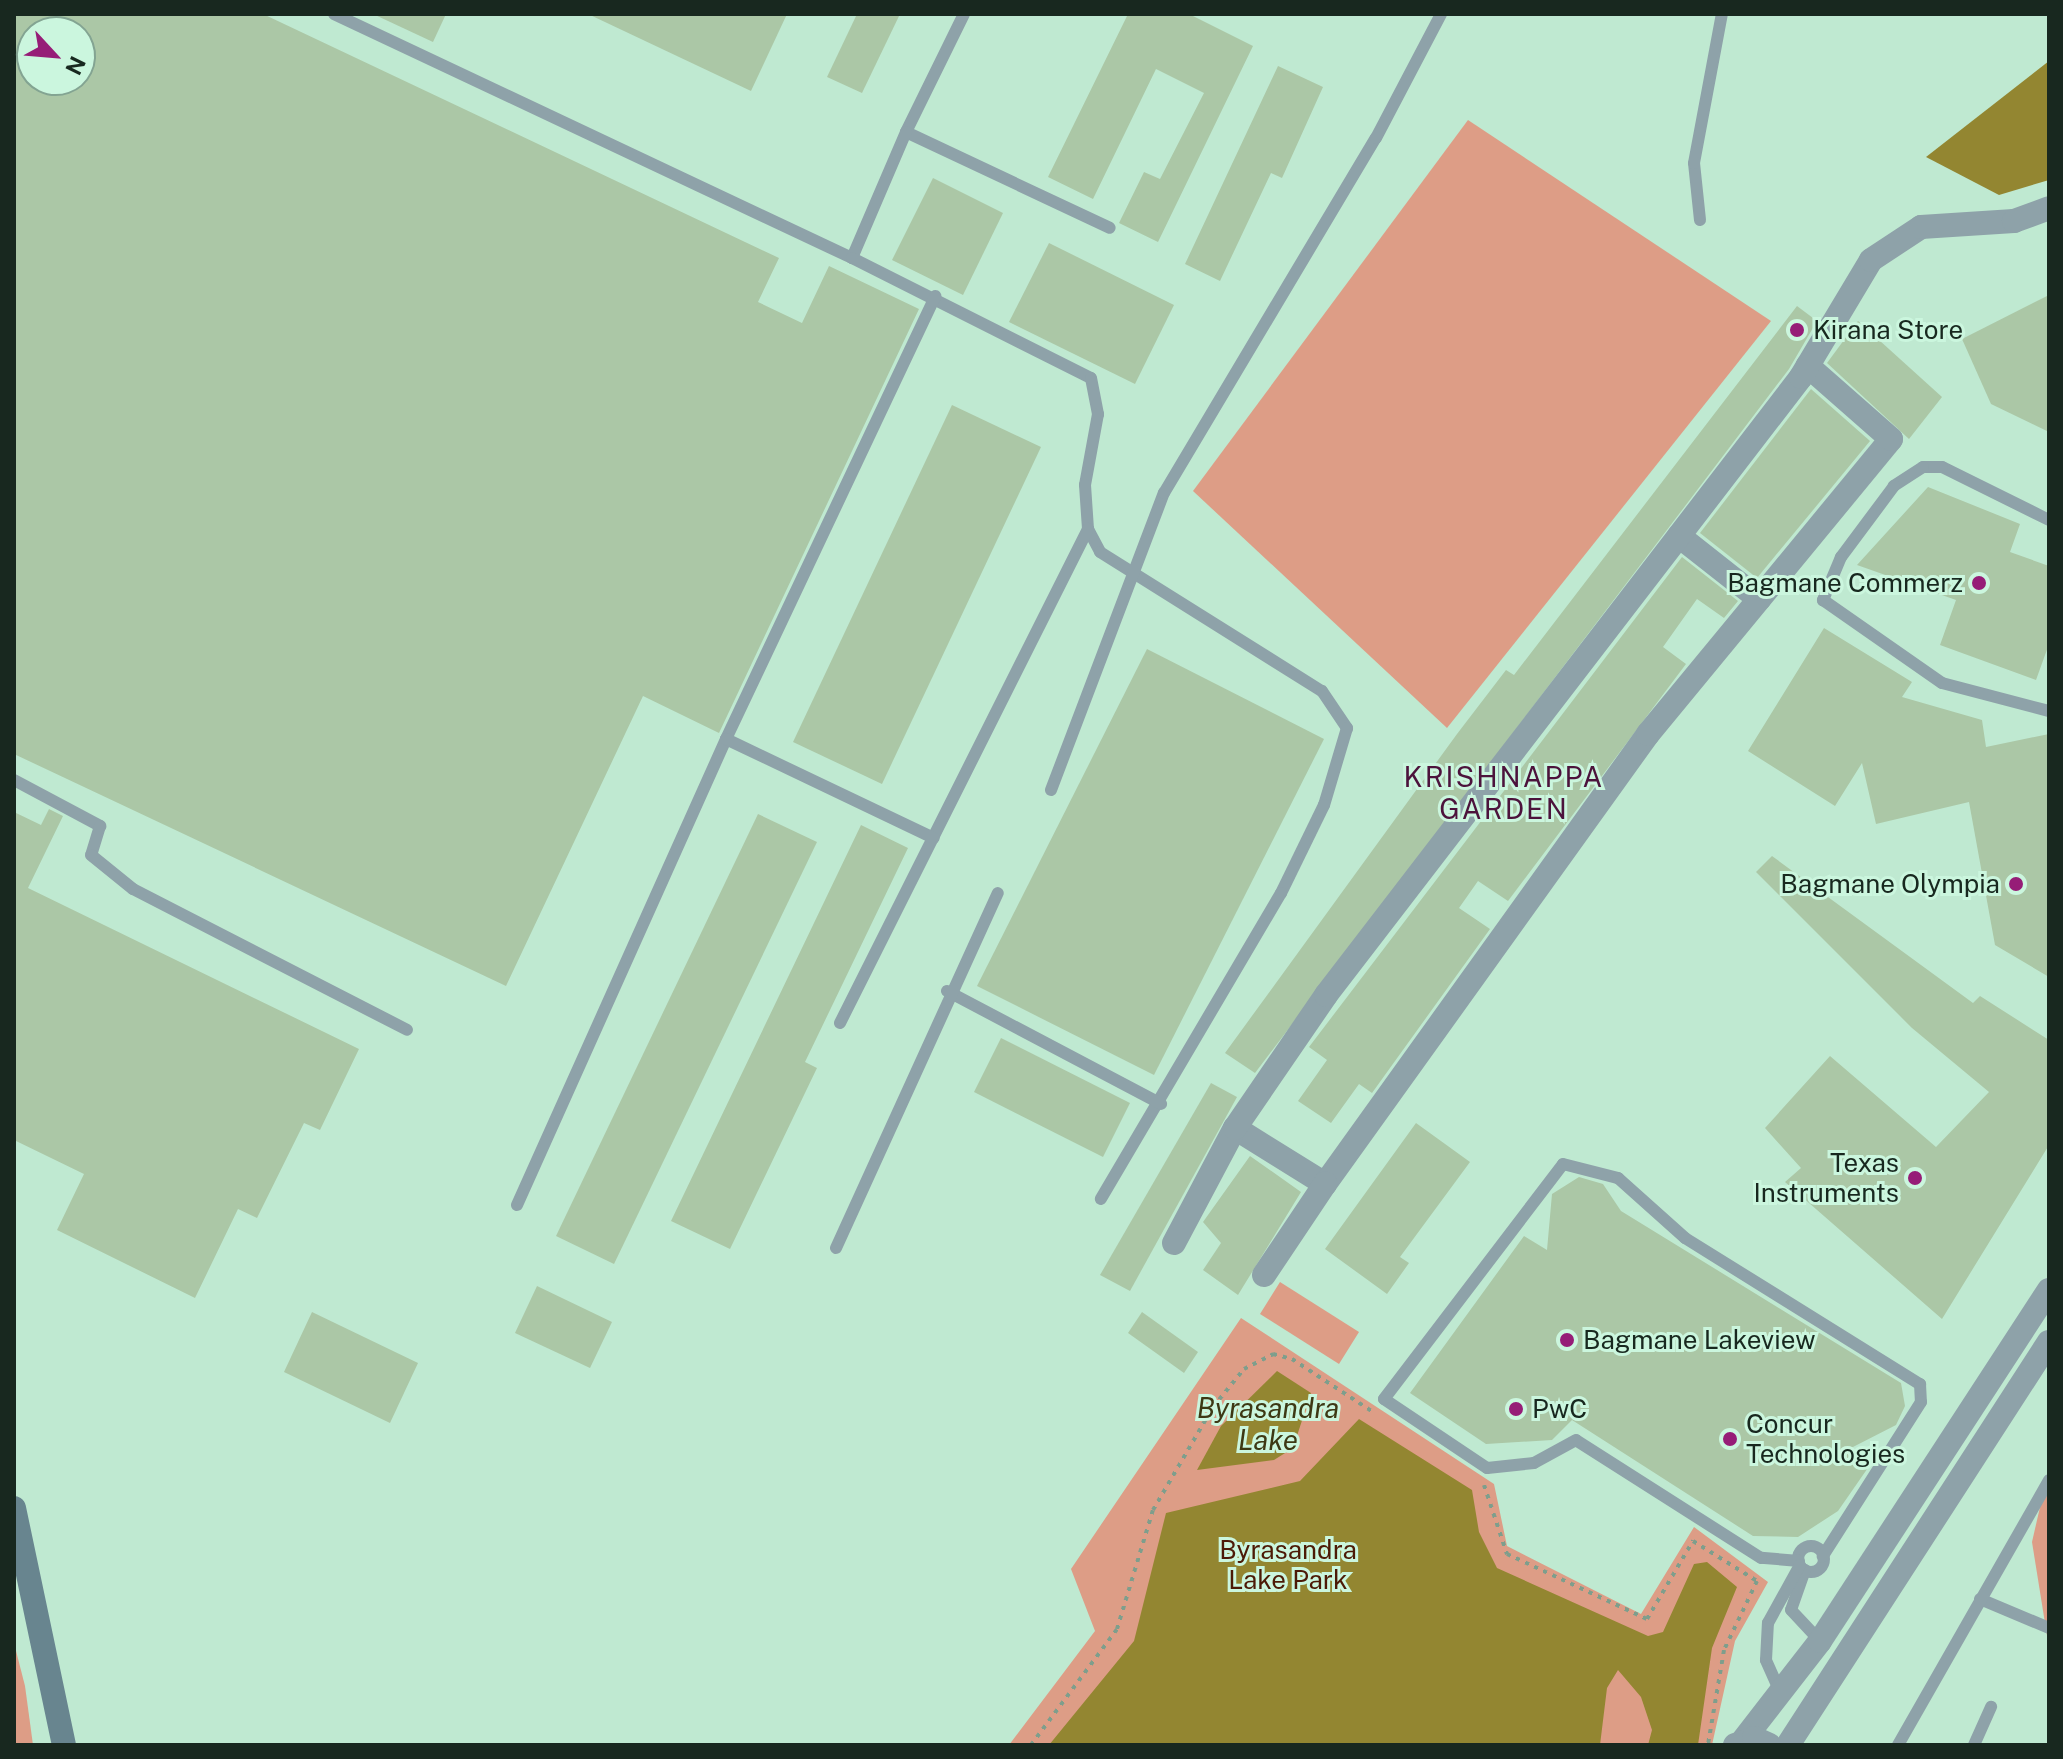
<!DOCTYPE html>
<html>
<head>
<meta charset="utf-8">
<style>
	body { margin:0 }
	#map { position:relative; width:2063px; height:1759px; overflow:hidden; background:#bfe9d1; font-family:"Public Sans",sans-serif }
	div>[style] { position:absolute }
	.green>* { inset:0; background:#dd9d86 }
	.water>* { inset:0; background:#938631 }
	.building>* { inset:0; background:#abc7a6 }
	.path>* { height:4px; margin-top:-2px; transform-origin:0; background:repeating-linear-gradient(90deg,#7e9e8c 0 4px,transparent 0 10px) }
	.lane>* { height:12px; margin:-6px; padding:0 6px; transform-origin:6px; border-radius:6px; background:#8ea2a9 }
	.lane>.ring { margin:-6px; padding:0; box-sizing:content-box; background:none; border:12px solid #8ea2a9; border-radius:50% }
	.street>* { height:24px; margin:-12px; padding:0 12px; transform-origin:12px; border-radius:12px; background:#8ea2a9 }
	.secondary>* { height:24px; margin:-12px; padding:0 12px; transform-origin:12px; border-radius:12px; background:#68858f }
	.dots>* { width:22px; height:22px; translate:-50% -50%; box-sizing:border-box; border:4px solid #cbf6de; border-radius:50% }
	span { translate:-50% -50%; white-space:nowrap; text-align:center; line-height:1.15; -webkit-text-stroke:6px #cbf6de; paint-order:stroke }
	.poi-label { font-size:26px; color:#18281f }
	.left { translate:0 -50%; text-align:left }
	.right { translate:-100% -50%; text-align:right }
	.park-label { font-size:26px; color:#4c1a06 }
	.neighbourhood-label { font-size:28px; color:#4c133c; letter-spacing:2px }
	.water-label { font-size:28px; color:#3d3814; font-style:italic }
	.frame { position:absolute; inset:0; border:16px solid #18281f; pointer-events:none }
	.north { position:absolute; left:16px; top:16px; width:80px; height:80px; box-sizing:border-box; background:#cbf6de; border:2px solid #83a492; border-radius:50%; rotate:116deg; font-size:22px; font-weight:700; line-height:32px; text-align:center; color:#18281f }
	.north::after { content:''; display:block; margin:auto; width:28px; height:36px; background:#961d77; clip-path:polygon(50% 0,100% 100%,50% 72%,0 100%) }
</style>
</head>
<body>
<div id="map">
	<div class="green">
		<i style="clip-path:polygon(1468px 120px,1771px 321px,1447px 728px,1193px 491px)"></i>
		<i style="clip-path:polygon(1280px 1282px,1359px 1332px,1339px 1364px,1260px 1314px)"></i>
		<i style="clip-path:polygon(1241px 1318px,1494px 1484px,1507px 1546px,1641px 1614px,1694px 1527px,1768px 1582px,1735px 1641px,1712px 1745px,1009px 1745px,1095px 1631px,1071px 1569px)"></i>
		<i style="clip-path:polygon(2049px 1468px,2049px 1648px,2032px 1542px)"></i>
		<i style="clip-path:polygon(14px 1643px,25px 1686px,33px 1745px,14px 1745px)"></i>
	</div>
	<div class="water">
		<i style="clip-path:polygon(2049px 61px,2049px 180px,1999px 195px,1926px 157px)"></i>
		<i style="clip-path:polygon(1277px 1371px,1311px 1393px,1293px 1448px,1274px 1460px,1197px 1470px,1221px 1426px)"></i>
		<i style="clip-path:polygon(1359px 1419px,1472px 1490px,1479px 1532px,1497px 1568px,1648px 1636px,1663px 1632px,1694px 1564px,1707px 1562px,1737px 1587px,1712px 1648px,1698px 1745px,1648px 1745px,1652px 1730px,1641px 1697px,1618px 1670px,1607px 1688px,1600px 1745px,1049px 1745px,1134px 1641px,1166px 1513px,1300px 1481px)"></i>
	</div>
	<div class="building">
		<i style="clip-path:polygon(evenodd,14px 14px,263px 14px,779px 258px,758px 302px,802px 323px,829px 266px,919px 309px,719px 733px,643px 696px,506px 986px,14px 754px,14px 14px,32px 32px,80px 32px,80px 80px,32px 80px,32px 32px)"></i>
		<i style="clip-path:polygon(373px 14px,446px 14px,433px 42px)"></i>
		<i style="clip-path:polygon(588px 14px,787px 14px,751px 91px)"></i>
		<i style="clip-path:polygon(857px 14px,900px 14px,862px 93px,827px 77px)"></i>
		<i style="clip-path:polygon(1128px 14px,1189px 14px,1253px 46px,1158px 242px,1119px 223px,1144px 172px,1160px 179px,1204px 93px,1156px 69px,1093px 199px,1048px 177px)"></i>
		<i style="clip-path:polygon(1278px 66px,1323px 87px,1282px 178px,1271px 173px,1220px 281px,1185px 264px)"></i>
		<i style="clip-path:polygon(933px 178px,1003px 213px,963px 295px,892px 260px)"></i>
		<i style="clip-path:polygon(1049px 243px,1174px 305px,1135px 384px,1009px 322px)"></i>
		<i style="clip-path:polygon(2049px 295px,2049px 432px,1991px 404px,1962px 339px)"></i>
		<i style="clip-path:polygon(1797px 306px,1817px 321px,1789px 369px,1255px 1073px,1225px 1053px,1457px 734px,1506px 670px,1514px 675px)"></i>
		<i style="clip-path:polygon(1858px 321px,1942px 397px,1909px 439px,1827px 363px)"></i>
		<i style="clip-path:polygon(1811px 389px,1870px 441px,1757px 578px,1700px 533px)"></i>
		<i style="clip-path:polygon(952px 405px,1041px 447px,882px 784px,793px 742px)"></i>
		<i style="clip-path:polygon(1928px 487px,2020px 524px,2010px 552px,2049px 566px,2049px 644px,2036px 680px,1940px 645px,1956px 600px,1857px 565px)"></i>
		<i style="clip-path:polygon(1682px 557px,1738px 601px,1724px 618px,1697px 599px,1663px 647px,1686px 664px,1508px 901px,1478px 881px,1459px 908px,1490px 929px,1372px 1093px,1359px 1084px,1331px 1123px,1298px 1101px,1327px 1060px,1309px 1047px)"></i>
		<i style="clip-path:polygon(1824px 628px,1912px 682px,1902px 697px,1982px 720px,1986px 747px,2049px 734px,2049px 977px,1995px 945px,1969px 802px,1876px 824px,1862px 763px,1835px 806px,1748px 751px)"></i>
		<i style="clip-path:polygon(1147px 649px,1324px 739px,1154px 1075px,977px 986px)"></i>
		<i style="clip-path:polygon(49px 809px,63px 816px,28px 888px,359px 1049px,320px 1130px,304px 1123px,257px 1218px,238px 1209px,195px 1298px,57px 1230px,84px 1174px,14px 1140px,14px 812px,41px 825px)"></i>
		<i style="clip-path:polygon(758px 814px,817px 842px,614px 1264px,556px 1236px)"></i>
		<i style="clip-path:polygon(861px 825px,908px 848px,805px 1062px,817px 1068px,730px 1249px,671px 1221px)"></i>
		<i style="clip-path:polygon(1772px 856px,1973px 1003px,1980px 996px,2049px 1040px,2049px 1145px,1942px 1319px,1785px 1182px,1801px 1168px,1765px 1128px,1830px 1056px,1936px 1147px,1989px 1092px,1912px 1028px,1756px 872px)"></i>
		<i style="clip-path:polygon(1001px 1038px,1130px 1103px,1103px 1157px,974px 1092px)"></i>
		<i style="clip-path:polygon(1211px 1083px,1237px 1097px,1130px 1291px,1100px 1275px)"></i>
		<i style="clip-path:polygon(1416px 1123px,1470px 1162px,1400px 1257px,1409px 1263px,1387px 1294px,1325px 1249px)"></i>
		<i style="clip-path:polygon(1250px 1156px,1301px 1192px,1238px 1295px,1203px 1270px,1221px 1243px,1203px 1222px)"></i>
		<i style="clip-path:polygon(1579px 1177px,1603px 1184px,1621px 1211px,1901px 1383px,1905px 1406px,1896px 1425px,1851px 1448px,1872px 1462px,1838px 1511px,1798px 1537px,1753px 1536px,1572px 1420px,1552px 1440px,1486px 1444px,1410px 1393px,1524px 1236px,1547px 1250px,1552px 1194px)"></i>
		<i style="clip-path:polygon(537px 1286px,612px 1322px,590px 1368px,515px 1333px)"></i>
		<i style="clip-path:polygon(312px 1312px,418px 1363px,390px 1423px,284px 1372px)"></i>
		<i style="clip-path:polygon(1142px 1312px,1198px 1352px,1184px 1373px,1128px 1333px)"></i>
	</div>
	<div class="path">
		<i style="left:1484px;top:1485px;width:73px;rotate:71.6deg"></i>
		<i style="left:1507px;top:1554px;width:154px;rotate:24.9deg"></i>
		<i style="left:1647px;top:1619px;width:91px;rotate:-59.5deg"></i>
		<i style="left:1693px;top:1541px;width:75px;rotate:32deg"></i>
		<i style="left:1757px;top:1581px;width:76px;rotate:115.6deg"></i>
		<i style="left:1724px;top:1650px;width:96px;rotate:99.6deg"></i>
		<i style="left:1031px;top:1745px;width:144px;rotate:-53.4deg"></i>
		<i style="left:1117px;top:1629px;width:124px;rotate:-73.2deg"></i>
		<i style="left:1153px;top:1510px;width:119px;rotate:-59.8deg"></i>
		<i style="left:1213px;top:1407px;width:49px;rotate:-50.8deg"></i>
		<i style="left:1244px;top:1369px;width:33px;rotate:-27deg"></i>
		<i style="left:1273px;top:1354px;width:20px;rotate:15deg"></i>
		<i style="left:1292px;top:1359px;width:97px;rotate:33.2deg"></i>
	</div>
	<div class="lane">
		<i style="left:334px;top:14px;width:573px;rotate:25.22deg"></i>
		<i style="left:964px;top:14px;width:131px;rotate:116.2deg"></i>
		<i style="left:906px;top:132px;width:225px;rotate:25.2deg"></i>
		<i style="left:906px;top:132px;width:137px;rotate:113.2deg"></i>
		<i style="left:852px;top:258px;width:267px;rotate:26.7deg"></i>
		<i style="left:1091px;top:378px;width:37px;rotate:79deg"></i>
		<i style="left:1098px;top:414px;width:72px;rotate:100.4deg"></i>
		<i style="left:1085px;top:485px;width:44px;rotate:86.1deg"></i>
		<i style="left:1088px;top:529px;width:26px;rotate:62deg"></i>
		<i style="left:1100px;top:552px;width:262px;rotate:32.1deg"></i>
		<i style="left:1322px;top:691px;width:45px;rotate:56deg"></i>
		<i style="left:1347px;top:728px;width:80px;rotate:106.6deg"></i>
		<i style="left:1324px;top:805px;width:98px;rotate:116deg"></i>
		<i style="left:1281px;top:893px;width:355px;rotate:120.5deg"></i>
		<i style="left:1700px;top:220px;width:57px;rotate:-96deg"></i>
		<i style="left:1694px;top:163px;width:152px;rotate:-79.4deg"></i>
		<i style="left:2049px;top:520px;width:119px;rotate:-153.6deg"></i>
		<i style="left:1942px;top:467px;width:19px;rotate:180deg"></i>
		<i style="left:1923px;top:467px;width:35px;rotate:147deg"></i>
		<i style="left:1894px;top:486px;width:89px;rotate:126.7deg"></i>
		<i style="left:1841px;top:557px;width:47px;rotate:112.7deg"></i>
		<i style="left:1823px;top:600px;width:145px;rotate:34.9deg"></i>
		<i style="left:1942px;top:683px;width:111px;rotate:14.7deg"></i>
		<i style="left:726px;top:739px;width:490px;rotate:-64.7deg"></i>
		<i style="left:14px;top:780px;width:98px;rotate:28.1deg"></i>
		<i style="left:100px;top:826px;width:30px;rotate:107deg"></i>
		<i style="left:91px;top:855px;width:54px;rotate:39deg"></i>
		<i style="left:133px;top:889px;width:308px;rotate:27.2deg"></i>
		<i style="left:1051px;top:790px;width:318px;rotate:-69.2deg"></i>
		<i style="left:1164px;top:493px;width:413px;rotate:-59.2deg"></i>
		<i style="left:1376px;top:138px;width:140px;rotate:-62.3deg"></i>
		<i style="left:947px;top:991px;width:242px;rotate:27.8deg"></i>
		<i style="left:840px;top:1023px;width:553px;rotate:-63.34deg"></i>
		<i style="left:517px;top:1205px;width:511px;rotate:-65.84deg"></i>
		<i style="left:726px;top:739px;width:230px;rotate:25.5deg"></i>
		<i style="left:836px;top:1248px;width:390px;rotate:-65.5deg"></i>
		<i class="ring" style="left:1798px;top:1546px;width:14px;height:14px"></i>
		<i style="left:1799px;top:1561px;width:38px;rotate:-175deg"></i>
		<i style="left:1761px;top:1558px;width:219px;rotate:-147.5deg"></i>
		<i style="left:1576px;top:1440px;width:48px;rotate:151.3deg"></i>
		<i style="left:1534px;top:1463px;width:47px;rotate:173.9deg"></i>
		<i style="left:1487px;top:1468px;width:124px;rotate:-146.2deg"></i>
		<i style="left:1384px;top:1399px;width:295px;rotate:-52.7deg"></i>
		<i style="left:1563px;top:1164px;width:57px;rotate:14.3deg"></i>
		<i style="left:1618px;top:1178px;width:90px;rotate:41.8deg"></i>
		<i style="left:1685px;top:1238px;width:277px;rotate:31.9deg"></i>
		<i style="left:1920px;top:1384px;width:18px;rotate:87deg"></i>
		<i style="left:1921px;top:1402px;width:183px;rotate:122.5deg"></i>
		<i style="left:1805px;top:1570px;width:42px;rotate:109.3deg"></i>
		<i style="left:1791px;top:1610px;width:42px;rotate:46.9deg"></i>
		<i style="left:1980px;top:1599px;width:75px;rotate:22.8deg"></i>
		<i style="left:1781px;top:1694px;width:37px;rotate:-114deg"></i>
		<i style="left:1766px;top:1660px;width:37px;rotate:-87deg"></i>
		<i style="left:1768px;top:1623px;width:66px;rotate:-61.1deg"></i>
		<i style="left:1898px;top:1745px;width:305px;rotate:-60.3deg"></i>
		<i style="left:1974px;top:1745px;width:42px;rotate:-65.9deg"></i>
	</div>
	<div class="street">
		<i style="left:1679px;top:536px;width:102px;rotate:38.2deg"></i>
		<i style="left:1235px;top:1128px;width:106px;rotate:31.9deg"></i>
		<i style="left:1325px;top:1184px;width:554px;rotate:-54.33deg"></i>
		<i style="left:1648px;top:734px;width:382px;rotate:-50.5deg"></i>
		<i style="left:1891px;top:439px;width:111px;rotate:-138.7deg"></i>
		<i style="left:1174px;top:1243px;width:130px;rotate:-62.1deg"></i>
		<i style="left:1235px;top:1128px;width:161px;rotate:-55.6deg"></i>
		<i style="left:1326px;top:995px;width:779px;rotate:-52.45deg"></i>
		<i style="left:1801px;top:377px;width:136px;rotate:-59.1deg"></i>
		<i style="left:1871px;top:260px;width:60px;rotate:-33.4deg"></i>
		<i style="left:1921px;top:227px;width:93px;rotate:-3.7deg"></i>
		<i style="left:2014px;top:221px;width:37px;rotate:-20deg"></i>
		<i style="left:1264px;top:1275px;width:110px;rotate:-56.2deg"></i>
		<i style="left:1744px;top:1739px;width:124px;rotate:-52.2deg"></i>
		<i style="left:1820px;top:1641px;width:419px;rotate:-56.9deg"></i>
		<i style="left:1735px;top:1745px;width:20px;rotate:-20deg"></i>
		<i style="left:1754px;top:1738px;width:17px;rotate:24deg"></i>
		<i style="left:1788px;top:1745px;width:480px;rotate:-57.1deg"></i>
	</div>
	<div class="secondary">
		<i style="left:14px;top:1508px;width:242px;rotate:78.1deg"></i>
	</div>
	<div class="dots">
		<i style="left:1797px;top:330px;background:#961d77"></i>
		<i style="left:1979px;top:583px;background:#961d77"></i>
		<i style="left:2016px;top:884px;background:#961d77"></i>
		<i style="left:1915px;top:1178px;background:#961d77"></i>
		<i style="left:1567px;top:1340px;background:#961d77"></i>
		<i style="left:1516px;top:1409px;background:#961d77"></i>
		<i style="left:1730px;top:1439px;background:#961d77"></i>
	</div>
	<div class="poi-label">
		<span class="left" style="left:1813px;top:330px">Kirana Store</span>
		<span class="right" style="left:1963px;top:583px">Bagmane Commerz</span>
		<span class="right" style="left:2000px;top:884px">Bagmane Olympia</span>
		<span class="right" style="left:1899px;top:1178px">Texas<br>Instruments</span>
		<span class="left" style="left:1583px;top:1340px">Bagmane Lakeview</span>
		<span class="left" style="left:1532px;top:1409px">PwC</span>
		<span class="left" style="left:1746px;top:1439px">Concur<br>Technologies</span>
	</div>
	<div class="park-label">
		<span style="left:1288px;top:1565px">Byrasandra<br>Lake Park</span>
	</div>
	<div class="neighbourhood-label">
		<span style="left:1504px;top:793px">KRISHNAPPA<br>GARDEN</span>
	</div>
	<div class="water-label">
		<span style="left:1268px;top:1424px">Byrasandra<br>Lake</span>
	</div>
	<div class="frame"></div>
	<div class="north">N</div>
</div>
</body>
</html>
